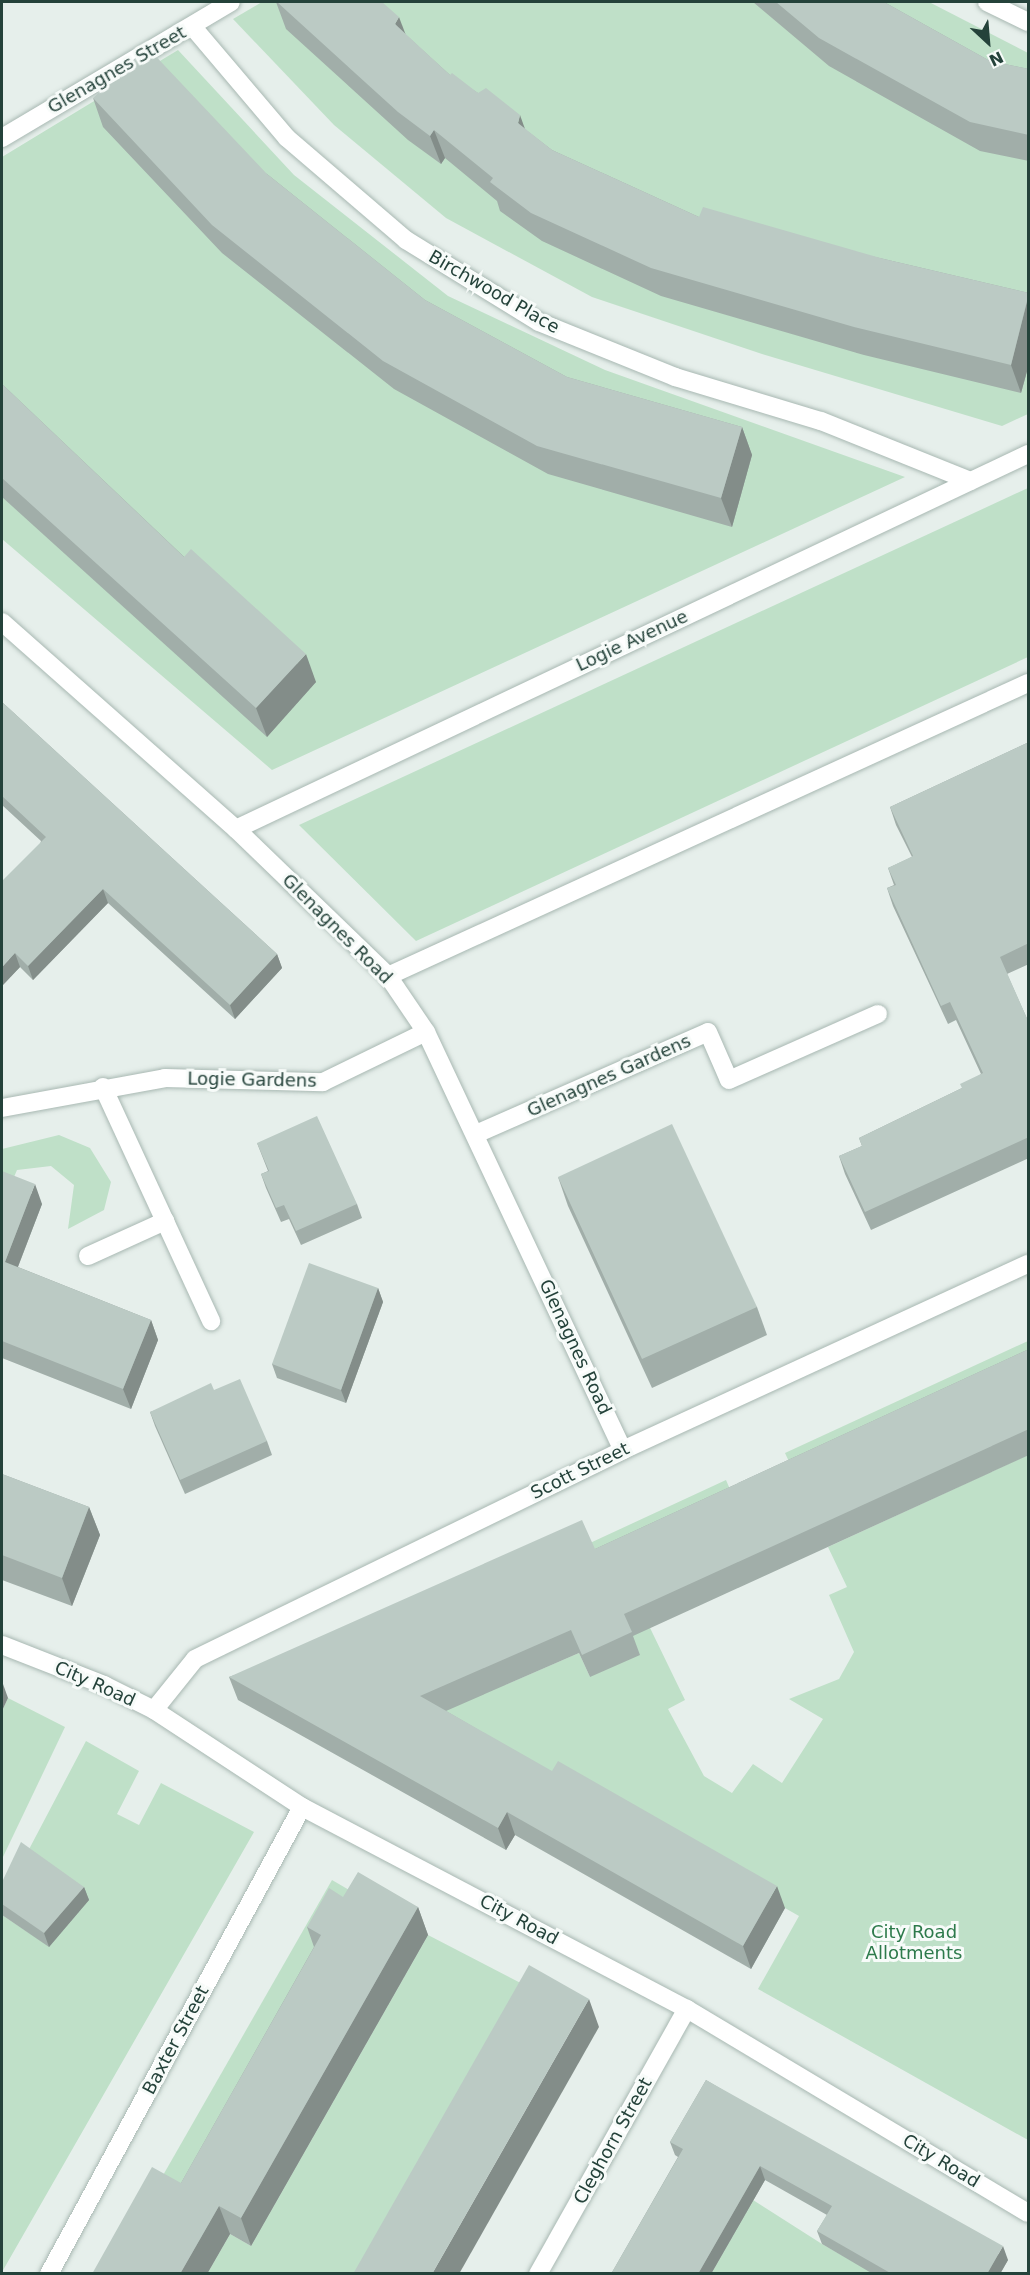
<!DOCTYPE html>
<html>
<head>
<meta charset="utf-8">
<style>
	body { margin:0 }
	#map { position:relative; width:1030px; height:2275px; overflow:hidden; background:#e6efeb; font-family:"DejaVu Sans",sans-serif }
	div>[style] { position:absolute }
	.green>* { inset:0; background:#bfe0c8 }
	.roads { filter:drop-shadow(0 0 2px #a8b8b2) drop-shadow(0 0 2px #a8b8b2) }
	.minor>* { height:18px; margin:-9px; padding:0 9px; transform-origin:9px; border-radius:9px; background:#fff }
	.wall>* { inset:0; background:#a1aea9 }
	.shaded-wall>* { inset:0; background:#838d89 }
	.building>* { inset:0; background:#bbcac4 }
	span { translate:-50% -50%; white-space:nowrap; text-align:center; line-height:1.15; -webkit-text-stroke:6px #f7fbf9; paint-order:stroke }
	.street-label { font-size:18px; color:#24423a }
	.park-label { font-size:18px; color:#2d7a4b }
	.frame { position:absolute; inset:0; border:3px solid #24423a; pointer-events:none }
	.north { position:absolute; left:958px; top:12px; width:60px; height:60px; -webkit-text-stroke:4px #f7fbf9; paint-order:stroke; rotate:154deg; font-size:16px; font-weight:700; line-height:24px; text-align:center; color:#24423a }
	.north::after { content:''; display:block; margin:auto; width:21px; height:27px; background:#24423a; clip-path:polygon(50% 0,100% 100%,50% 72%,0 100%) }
</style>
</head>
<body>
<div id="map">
	<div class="green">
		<i style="clip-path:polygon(262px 2px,929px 2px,1028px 53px,1028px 414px,1002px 426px,762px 354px,592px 297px,446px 218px,334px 125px,233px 19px)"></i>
		<i style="clip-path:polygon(178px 50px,294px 175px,448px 296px,605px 370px,905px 477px,272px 770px,2px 539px,2px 157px)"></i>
		<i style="clip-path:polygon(1028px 488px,1028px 657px,416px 941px,299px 825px)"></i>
		<i style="clip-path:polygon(59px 1135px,90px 1148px,111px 1182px,104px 1210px,68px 1229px,74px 1185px,51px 1166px,17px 1170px,8px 1191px,2px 1189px,2px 1149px)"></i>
		<i style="clip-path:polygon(1028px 1341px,1028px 1374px,798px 1481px,785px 1453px)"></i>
		<i style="clip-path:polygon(1028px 1455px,1028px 2140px,758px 1989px,799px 1916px,566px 1783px,544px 1784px,410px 1687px,505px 1685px,579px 1653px,590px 1677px,590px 1543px,726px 1480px,738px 1508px,619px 1564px,685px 1700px,668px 1709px,704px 1776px,732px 1793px,753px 1764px,782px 1783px,823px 1719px,789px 1699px,839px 1679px,854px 1652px,829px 1595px,847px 1587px,828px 1547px)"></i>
		<i style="clip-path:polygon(8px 1698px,65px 1727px,2px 1859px,2px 1711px)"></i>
		<i style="clip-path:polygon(86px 1741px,139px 1771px,117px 1814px,139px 1825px,161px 1783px,254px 1832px,2px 2272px,2px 1915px,49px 1946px,26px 1855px)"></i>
		<i style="clip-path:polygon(332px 1880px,368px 1901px,191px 2212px,154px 2191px)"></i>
		<i style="clip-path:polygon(428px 1935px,540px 1993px,379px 2273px,207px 2274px,230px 2234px,251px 2246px)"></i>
		<i style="clip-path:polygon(753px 2200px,822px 2244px,873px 2273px,711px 2274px)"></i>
	</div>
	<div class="roads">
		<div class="minor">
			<i style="left:987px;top:2px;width:46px;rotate:26deg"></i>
			<i style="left:192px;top:26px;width:147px;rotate:49.7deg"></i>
			<i style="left:287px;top:138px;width:157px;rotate:40.6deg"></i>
			<i style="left:406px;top:240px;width:156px;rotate:31.7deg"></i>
			<i style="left:539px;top:322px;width:147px;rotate:22deg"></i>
			<i style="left:675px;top:377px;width:152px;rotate:16.8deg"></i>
			<i style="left:821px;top:421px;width:161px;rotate:21.9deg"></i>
			<i style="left:2px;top:138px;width:266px;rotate:-30.7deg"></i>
			<i style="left:2px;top:622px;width:312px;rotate:41.5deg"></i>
			<i style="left:236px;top:829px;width:211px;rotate:44deg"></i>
			<i style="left:388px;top:976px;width:68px;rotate:55.8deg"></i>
			<i style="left:426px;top:1032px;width:462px;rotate:64.8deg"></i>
			<i style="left:236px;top:829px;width:876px;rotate:-25.34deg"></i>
			<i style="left:388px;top:976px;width:704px;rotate:-24.6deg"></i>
			<i style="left:103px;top:1087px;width:258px;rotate:65.2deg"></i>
			<i style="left:2px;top:1108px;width:166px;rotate:-10.4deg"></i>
			<i style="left:165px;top:1078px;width:158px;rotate:1.5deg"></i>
			<i style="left:323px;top:1082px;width:114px;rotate:-25.9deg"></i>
			<i style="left:476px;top:1134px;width:253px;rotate:-23.7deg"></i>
			<i style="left:708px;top:1032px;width:52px;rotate:66.4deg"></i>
			<i style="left:729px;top:1080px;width:163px;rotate:-23.9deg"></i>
			<i style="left:88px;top:1256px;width:85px;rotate:-24.4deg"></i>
			<i style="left:2px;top:1645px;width:110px;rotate:21.4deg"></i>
			<i style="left:104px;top:1685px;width:56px;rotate:26.6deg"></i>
			<i style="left:154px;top:1710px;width:177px;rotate:33.2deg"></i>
			<i style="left:302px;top:1807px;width:435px;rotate:27.7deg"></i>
			<i style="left:687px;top:2009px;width:397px;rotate:30.9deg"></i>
			<i style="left:154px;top:1710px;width:65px;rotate:-51.2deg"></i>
			<i style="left:195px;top:1659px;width:476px;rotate:-26deg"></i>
			<i style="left:623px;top:1450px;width:446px;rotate:-24.7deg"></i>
			<i style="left:49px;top:2274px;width:531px;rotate:-61.55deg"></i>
			<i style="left:538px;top:2274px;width:304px;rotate:-60.7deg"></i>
		</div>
	</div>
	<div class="wall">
		<i style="clip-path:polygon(276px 2px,405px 34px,450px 75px,478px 93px,552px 150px,699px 217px,884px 259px,1029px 293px,1029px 364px,1021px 393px,864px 355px,661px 296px,542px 241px,500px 211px,497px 201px,445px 158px,441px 164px,408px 140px,286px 29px)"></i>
		<i style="clip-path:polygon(753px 2px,884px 2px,990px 61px,1029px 69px,1029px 161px,980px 151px,829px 66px)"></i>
		<i style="clip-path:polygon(93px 98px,267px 174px,425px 300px,567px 377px,742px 427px,752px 455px,732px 527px,548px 474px,394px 389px,222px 253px,103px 127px)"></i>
		<i style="clip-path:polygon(2px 384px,316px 682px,267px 737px,2px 497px)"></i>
		<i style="clip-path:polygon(2px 702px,277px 954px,282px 968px,235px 1019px,108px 903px,33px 980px,20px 967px,2px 986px,41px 841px,2px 805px)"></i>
		<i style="clip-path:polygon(1029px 742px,1029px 964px,1007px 974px,1029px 1023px,1029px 1158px,871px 1230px,845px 1174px,839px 1156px,862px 1146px,859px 1138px,962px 1088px,981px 1074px,956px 1020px,948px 1024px,893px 906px,887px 888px,894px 885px,888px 868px,912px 857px,896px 825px,890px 807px)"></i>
		<i style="clip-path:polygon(257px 1143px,357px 1204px,362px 1218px,301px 1245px,289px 1219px,281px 1222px,266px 1188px,261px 1174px,268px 1171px)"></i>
		<i style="clip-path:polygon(2px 1171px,42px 1204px,18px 1267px,151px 1320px,158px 1340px,131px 1409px,2px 1358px)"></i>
		<i style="clip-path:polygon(558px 1177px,757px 1307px,767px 1335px,652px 1388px,568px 1206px)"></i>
		<i style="clip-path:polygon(378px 1288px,383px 1302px,346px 1403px,277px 1378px,272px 1364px)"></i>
		<i style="clip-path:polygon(1029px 1349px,1029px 1455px,633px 1636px,640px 1655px,590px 1677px,579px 1653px,446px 1711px,785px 1908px,751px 1969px,515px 1835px,506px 1850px,238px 1700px,229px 1677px,595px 1549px)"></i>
		<i style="clip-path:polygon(214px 1390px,267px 1441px,272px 1455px,185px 1494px,155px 1426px,150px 1412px)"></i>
		<i style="clip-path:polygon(2px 1474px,89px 1507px,100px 1535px,72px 1606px,2px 1580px)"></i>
		<i style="clip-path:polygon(2px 1882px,84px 1887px,89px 1900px,49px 1947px,2px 1915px)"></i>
		<i style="clip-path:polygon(343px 1897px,418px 1907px,428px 1935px,251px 2246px,230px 2234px,207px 2274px,92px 2274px,181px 2183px,314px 1947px,307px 1927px)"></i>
		<i style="clip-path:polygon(706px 2080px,1008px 2260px,1000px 2274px,873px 2274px,822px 2244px,817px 2231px,827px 2215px,765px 2180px,711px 2274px,611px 2274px,678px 2157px,675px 2155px,670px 2142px)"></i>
	</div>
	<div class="shaded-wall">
		<i style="clip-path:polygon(399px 17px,410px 46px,395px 24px)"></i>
		<i style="clip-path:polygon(520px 115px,530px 143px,518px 123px)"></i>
		<i style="clip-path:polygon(434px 130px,445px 158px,441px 164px,430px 136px)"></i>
		<i style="clip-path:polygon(1029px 294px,1029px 364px,1021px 393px,1011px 365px)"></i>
		<i style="clip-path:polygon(742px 427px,752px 455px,732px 527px,721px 498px)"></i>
		<i style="clip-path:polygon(306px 654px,316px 682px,267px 737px,256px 708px)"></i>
		<i style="clip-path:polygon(103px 889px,108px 903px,33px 980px,28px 966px)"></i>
		<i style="clip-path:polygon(15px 953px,20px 967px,2px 986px,2px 967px)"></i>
		<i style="clip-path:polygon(277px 954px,282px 968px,235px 1019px,230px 1005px)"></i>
		<i style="clip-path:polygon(35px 1184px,42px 1204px,12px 1282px,5px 1262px)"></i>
		<i style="clip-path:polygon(378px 1288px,383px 1302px,346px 1403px,341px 1390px)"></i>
		<i style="clip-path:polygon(151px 1320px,158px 1340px,131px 1409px,123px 1389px)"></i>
		<i style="clip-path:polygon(89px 1507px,100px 1535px,72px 1606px,62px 1578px)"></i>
		<i style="clip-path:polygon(3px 1684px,8px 1698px,2px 1711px,2px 1687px)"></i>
		<i style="clip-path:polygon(507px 1812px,515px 1835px,506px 1850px,498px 1828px)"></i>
		<i style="clip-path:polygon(777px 1886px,785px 1908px,751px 1969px,743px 1946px)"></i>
		<i style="clip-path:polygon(84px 1887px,89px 1900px,49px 1947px,44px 1933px)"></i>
		<i style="clip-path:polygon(418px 1907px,428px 1935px,251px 2246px,241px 2218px)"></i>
		<i style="clip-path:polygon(589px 1999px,599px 2027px,459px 2274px,432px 2274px)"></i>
		<i style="clip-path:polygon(760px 2166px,765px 2180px,711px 2274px,698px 2274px)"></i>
		<i style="clip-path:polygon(219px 2206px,230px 2234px,207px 2274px,180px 2274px)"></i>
		<i style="clip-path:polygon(1003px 2246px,1008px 2260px,1000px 2274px,987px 2274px)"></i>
	</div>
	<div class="building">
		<i style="clip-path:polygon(277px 2px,382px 2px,399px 17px,395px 24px,450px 75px,452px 73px,478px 93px,486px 88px,520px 115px,518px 123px,552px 150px,699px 217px,703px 207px,884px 259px,1029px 293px,1011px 365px,854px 327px,651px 268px,531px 213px,490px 182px,493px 178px,434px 130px,430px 136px,398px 112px)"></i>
		<i style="clip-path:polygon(776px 2px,884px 2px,990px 61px,1029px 69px,1029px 135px,970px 122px,819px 38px)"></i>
		<i style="clip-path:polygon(147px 47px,267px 174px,425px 300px,567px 377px,742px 427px,721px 498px,537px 446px,383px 361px,212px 225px,93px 98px)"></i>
		<i style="clip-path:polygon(2px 384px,184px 557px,191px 549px,306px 654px,256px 708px,2px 478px)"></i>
		<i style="clip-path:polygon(2px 702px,277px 954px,230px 1005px,103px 889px,28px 966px,15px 953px,2px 967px,2px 881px,46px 837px,2px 796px)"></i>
		<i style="clip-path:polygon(1029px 742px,1029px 943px,1000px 957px,1029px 1023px,1029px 1137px,865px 1212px,839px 1156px,862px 1146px,859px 1138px,962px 1088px,960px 1084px,983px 1073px,950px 1002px,941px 1006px,887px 888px,896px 885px,888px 868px,913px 856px,890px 807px)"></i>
		<i style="clip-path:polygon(317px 1116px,357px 1204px,296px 1231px,284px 1205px,276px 1208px,269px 1192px,261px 1174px,269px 1171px,257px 1143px)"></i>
		<i style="clip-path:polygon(672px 1124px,757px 1307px,642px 1359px,558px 1177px)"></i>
		<i style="clip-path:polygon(2px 1171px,35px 1184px,5px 1262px,151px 1320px,123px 1389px,2px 1341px)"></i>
		<i style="clip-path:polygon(309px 1263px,378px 1288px,341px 1390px,272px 1364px)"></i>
		<i style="clip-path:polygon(1029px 1349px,1029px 1429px,624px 1614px,632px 1632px,582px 1655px,571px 1630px,420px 1696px,552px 1771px,558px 1761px,777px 1886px,743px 1946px,507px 1812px,498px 1828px,229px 1677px,582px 1520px,595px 1549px)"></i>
		<i style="clip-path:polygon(240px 1379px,267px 1441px,180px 1480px,150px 1412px,211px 1383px,214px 1390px)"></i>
		<i style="clip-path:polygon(2px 1474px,89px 1507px,62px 1578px,2px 1555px)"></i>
		<i style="clip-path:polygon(21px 1842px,84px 1887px,44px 1933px,2px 1904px,2px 1882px)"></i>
		<i style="clip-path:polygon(358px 1872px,418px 1907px,241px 2218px,219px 2206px,180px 2274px,92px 2274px,152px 2167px,181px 2183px,321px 1935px,307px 1927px,329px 1888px,343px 1897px)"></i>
		<i style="clip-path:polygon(529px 1965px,589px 1999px,432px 2274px,353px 2274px)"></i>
		<i style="clip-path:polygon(706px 2080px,1003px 2246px,987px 2274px,892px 2274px,817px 2231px,832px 2206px,760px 2166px,698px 2274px,611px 2274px,683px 2149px,670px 2142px)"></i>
	</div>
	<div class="street-label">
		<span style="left:117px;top:70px;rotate:-30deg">Glenagnes Street</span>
		<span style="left:494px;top:292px;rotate:30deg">Birchwood Place</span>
		<span style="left:632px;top:641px;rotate:-25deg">Logie Avenue</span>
		<span style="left:337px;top:929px;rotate:45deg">Glenagnes Road</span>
		<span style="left:609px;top:1076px;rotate:-24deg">Glenagnes Gardens</span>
		<span style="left:252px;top:1080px;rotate:1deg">Logie Gardens</span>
		<span style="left:575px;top:1347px;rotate:65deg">Glenagnes Road</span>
		<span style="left:580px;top:1471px;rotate:-26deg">Scott Street</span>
		<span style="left:95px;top:1684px;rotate:24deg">City Road</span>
		<span style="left:519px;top:1920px;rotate:28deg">City Road</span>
		<span style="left:176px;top:2040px;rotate:-62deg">Baxter Street</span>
		<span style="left:613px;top:2141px;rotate:-61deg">Cleghorn Street</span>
		<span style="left:941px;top:2161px;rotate:31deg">City Road</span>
	</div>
	<div class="park-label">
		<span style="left:914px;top:1943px">City Road<br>Allotments</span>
	</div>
	<div class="frame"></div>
	<div class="north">N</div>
</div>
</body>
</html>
